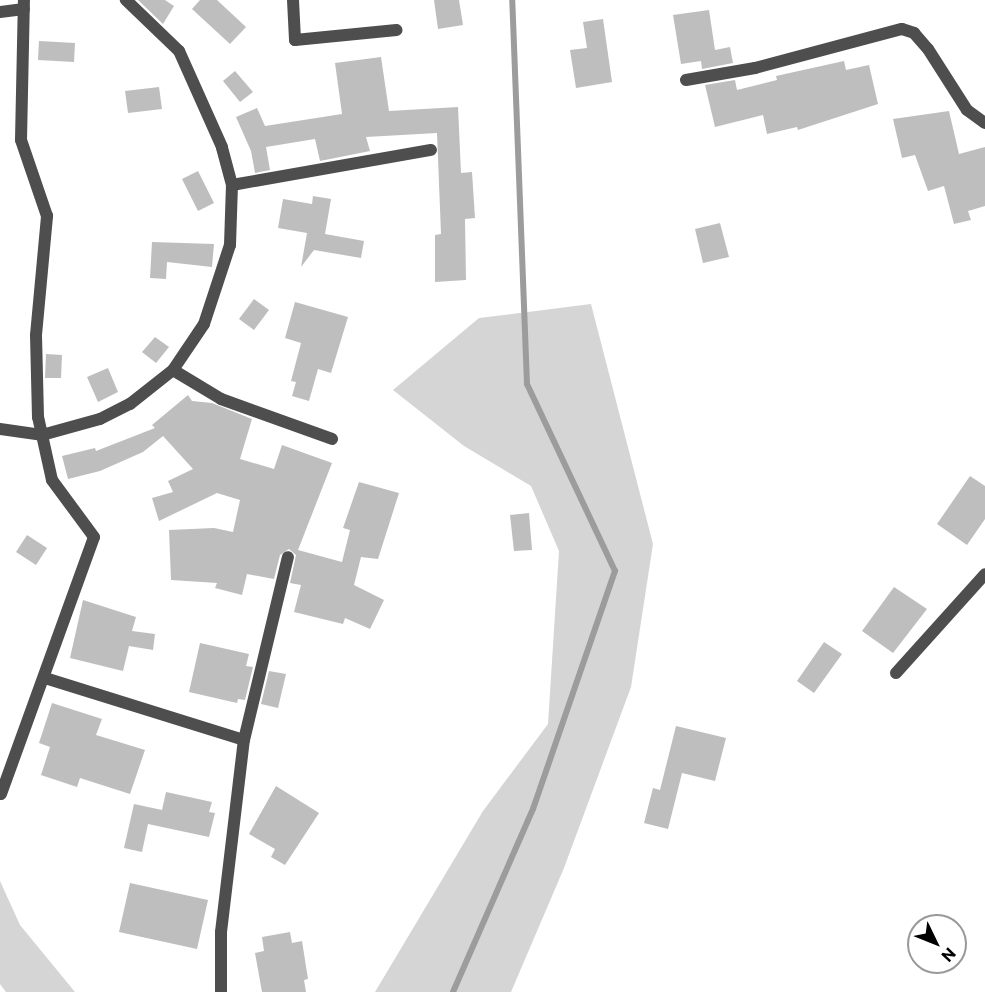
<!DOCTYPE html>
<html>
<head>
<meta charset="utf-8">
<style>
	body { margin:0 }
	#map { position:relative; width:985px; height:992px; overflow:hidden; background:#fff; font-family:Commissioner,sans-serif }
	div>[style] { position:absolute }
	.green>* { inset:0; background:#d5d5d5 }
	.stream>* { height:6px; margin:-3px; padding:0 3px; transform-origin:3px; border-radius:3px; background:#9c9c9c }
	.building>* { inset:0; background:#bebebe }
	.minor>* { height:12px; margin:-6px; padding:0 6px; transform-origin:6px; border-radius:6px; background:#4e4e4e }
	span { translate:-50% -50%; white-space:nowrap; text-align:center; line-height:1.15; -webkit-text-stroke:6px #fff; paint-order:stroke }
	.north { position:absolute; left:907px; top:914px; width:60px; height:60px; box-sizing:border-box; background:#fff; border:2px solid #999; border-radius:50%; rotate:133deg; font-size:16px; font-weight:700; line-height:24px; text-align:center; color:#000 }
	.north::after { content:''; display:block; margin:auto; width:21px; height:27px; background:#000; clip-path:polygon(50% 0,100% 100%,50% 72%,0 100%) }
</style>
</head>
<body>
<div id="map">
	<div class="green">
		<i style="clip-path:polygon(591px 304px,653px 544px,631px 687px,564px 868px,511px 992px,375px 992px,483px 811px,548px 724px,559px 551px,531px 486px,464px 446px,393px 390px,479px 318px)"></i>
		<i style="clip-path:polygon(0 881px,20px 925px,75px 992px,6px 992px,0 984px)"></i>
	</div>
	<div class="stream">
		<i style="left:453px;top:992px;width:200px;rotate:-66.4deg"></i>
		<i style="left:533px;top:809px;width:252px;rotate:-71deg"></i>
		<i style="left:615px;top:571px;width:207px;rotate:-115.2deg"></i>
		<i style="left:527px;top:384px;width:384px;rotate:-92.2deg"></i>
	</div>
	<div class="building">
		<i style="clip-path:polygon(138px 0,165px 0,174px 6px,163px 24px)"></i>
		<i style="clip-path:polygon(200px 0,217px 0,246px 27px,230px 44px,192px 9px)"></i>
		<i style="clip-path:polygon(434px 0,459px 0,463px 25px,438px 29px)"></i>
		<i style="clip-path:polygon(709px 10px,715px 50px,730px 47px,733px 63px,702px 69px,701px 61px,681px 64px,673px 15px)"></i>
		<i style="clip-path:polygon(603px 19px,612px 82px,576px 88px,570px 50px,587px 48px,583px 22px)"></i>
		<i style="clip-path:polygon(39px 41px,75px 43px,74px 62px,38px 60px)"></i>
		<i style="clip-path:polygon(381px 57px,389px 111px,458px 107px,461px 173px,472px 172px,475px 218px,465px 219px,466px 280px,435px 282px,435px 235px,441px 234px,437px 133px,366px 137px,370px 151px,320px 161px,315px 139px,266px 147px,270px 170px,255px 173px,251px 151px,236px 117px,257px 108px,265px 126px,342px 114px,335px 63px)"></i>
		<i style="clip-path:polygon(844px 61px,846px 70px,869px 65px,878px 104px,798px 130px,797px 127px,767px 134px,763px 115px,715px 127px,705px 85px,735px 80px,737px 90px,777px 80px,776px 76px)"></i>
		<i style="clip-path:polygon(235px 71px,253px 92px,240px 102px,223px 81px)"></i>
		<i style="clip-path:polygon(159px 87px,162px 109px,128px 113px,125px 91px)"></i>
		<i style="clip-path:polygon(949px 111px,959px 154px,985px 147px,985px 206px,968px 211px,971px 220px,954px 224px,944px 186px,928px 191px,915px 155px,902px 158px,893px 119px)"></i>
		<i style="clip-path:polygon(198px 171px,214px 203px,198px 211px,182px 179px)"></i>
		<i style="clip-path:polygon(313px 196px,331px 199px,325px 234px,364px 241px,361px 258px,314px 250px,301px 267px,307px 233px,278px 228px,283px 199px,312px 204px)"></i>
		<i style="clip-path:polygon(720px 223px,729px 257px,703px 263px,695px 229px)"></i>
		<i style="clip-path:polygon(152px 242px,214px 244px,212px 267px,167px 262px,166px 279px,150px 278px)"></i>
		<i style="clip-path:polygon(254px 299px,269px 310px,254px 330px,239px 319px)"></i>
		<i style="clip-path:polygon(295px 302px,348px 317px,331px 373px,318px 369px,309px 401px,292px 396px,296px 382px,291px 381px,301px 343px,285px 338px)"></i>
		<i style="clip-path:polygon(155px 337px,169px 347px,156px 363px,142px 352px)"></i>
		<i style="clip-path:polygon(46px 354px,62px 355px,61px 378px,45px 378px)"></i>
		<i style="clip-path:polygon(108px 368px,118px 392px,98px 402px,87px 377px)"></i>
		<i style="clip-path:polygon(188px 395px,192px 401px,212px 403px,252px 419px,240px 459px,274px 469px,282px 445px,332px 463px,298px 550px,342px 562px,350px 530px,343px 528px,359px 482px,399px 493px,378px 559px,361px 557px,354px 585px,384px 600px,370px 629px,345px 618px,343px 624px,294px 612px,301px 585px,290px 583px,296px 555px,289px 549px,280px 555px,274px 579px,247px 574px,242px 595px,215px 588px,217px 583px,171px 580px,169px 530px,214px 528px,233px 532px,240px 500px,217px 493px,159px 521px,152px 498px,173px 492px,168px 481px,193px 469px,163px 436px,143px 452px,100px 471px,68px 479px,62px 456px,95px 448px,96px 451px,155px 428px,152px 425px)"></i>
		<i style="clip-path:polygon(970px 476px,985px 486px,985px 519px,967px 545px,937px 524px)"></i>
		<i style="clip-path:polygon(529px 513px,532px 550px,514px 551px,510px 515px)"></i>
		<i style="clip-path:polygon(27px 535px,47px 548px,36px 565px,16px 552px)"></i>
		<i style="clip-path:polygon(894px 587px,927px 609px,893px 653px,862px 631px)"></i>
		<i style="clip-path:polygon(83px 600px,136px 617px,132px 631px,155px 634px,153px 650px,129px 646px,123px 671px,70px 658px)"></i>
		<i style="clip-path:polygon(824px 642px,842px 654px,814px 693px,797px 681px)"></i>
		<i style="clip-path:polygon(200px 643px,249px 654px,246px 666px,253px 667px,245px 700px,238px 699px,237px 703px,189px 692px)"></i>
		<i style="clip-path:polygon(269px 671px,286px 674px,278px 708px,261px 704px)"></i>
		<i style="clip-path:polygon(52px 703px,102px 719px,96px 735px,145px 750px,130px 794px,80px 778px,77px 787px,41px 775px,50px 747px,39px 743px)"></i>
		<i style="clip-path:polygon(676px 726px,726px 738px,715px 781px,682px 773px,668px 829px,644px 823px,653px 788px,660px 790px)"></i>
		<i style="clip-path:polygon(276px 786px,319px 813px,285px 865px,271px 857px,275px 849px,249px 834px)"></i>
		<i style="clip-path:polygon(166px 792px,212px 802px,209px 812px,215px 813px,209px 837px,148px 824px,142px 852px,124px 848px,134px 804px,162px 810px)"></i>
		<i style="clip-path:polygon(130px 883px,208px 900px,197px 949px,119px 932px)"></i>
		<i style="clip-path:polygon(290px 932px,292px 943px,302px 941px,308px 979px,304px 980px,306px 992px,262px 992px,255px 953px,264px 951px,262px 937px)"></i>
	</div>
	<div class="minor">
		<i style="left:293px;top:0;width:40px;rotate:87.1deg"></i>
		<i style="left:295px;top:40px;width:102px;rotate:-5.6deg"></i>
		<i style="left:0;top:12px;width:24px;rotate:-7deg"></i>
		<i style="left:686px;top:80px;width:70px;rotate:-9.9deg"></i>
		<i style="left:755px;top:68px;width:152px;rotate:-14.9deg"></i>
		<i style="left:902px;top:29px;width:13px;rotate:18deg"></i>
		<i style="left:914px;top:33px;width:21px;rotate:49deg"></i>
		<i style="left:928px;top:49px;width:72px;rotate:57.4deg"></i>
		<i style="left:967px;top:110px;width:22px;rotate:36deg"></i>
		<i style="left:232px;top:185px;width:202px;rotate:-10deg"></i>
		<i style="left:173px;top:370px;width:56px;rotate:31.1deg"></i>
		<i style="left:221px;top:399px;width:118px;rotate:19.8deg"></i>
		<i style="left:0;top:429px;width:42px;rotate:8.1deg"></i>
		<i style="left:42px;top:435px;width:60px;rotate:-15.4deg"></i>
		<i style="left:100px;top:419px;width:34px;rotate:-27deg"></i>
		<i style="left:130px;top:404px;width:55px;rotate:-38.3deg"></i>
		<i style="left:173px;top:370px;width:55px;rotate:-56deg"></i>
		<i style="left:204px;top:324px;width:83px;rotate:-71.8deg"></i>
		<i style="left:230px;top:245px;width:60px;rotate:-88.1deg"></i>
		<i style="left:232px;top:185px;width:39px;rotate:-105deg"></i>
		<i style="left:222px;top:147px;width:105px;rotate:-114.1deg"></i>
		<i style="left:179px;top:51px;width:74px;rotate:-136.1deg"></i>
		<i style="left:896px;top:673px;width:133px;rotate:-48deg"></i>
		<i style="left:45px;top:678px;width:208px;rotate:17.3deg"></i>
		<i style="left:1px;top:794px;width:273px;rotate:-70.1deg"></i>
		<i style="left:94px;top:537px;width:71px;rotate:-126.4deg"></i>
		<i style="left:52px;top:480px;width:65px;rotate:-102.5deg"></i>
		<i style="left:38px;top:417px;width:82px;rotate:-91.4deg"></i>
		<i style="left:36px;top:335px;width:120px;rotate:-84.7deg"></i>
		<i style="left:47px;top:216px;width:80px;rotate:-108.9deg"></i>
		<i style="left:21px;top:140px;width:140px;rotate:-88.8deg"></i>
		<i style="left:221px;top:992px;width:60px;rotate:-90deg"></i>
		<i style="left:221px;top:932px;width:193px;rotate:-83.2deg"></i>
		<i style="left:244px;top:740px;width:188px;rotate:-76.5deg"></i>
	</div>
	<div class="north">N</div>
</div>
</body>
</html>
